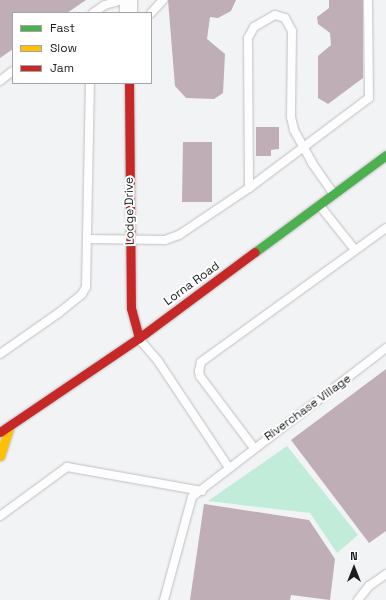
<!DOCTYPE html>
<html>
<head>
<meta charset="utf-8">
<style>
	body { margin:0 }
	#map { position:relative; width:386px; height:600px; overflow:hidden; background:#f2f3f5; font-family:"Space Grotesk",sans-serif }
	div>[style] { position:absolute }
	.green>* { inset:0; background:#c1ecd9 }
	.building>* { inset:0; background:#bfaeb5 }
	.roads { filter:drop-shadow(0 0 1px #bfbfc1) drop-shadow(0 0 1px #bfbfc1) }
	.lane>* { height:8px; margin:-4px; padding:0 4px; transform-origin:4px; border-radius:4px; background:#fdfdfe }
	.street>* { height:17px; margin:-8.5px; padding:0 8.5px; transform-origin:8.5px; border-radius:8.5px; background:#fdfdfe }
	.fast>* { height:9px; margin:-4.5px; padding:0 4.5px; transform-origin:4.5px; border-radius:4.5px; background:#4caf50 }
	.slow>* { height:9px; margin:-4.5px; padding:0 4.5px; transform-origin:4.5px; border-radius:4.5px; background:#ffc107 }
	.jam>* { height:9px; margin:-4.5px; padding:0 4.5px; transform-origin:4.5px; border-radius:4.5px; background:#c62828 }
	span { translate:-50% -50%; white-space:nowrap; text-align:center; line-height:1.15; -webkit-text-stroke:4px #fff; paint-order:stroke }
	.street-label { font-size:12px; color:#1b1c1d }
	.legend { position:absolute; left:12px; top:12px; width:140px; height:72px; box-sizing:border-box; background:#fff; border:1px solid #a4a4a5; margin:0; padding:5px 7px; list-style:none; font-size:12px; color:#1b1c1d }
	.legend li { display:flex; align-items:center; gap:8px; height:20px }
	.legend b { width:20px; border:1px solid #a4a4a5 }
	.north { position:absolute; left:334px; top:548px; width:40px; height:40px; -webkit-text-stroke:3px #fff; paint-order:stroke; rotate:0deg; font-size:11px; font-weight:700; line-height:16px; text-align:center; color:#1b1c1d }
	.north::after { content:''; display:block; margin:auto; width:14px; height:18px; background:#1b1c1d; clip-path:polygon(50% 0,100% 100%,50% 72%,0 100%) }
</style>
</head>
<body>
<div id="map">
	<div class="green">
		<i style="clip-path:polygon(287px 446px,358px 535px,337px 553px,310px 513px,208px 501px)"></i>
	</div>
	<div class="building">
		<i style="clip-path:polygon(0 0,86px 0,67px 13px,13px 13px,13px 49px,0 58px)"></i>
		<i style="clip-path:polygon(168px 0,236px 0,231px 11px,218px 18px,210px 17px,207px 39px,225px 54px,223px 93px,214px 99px,186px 98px,175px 86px)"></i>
		<i style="clip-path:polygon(329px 0,363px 0,363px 78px,328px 104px,318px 98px,318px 56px,331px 45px,330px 33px,318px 24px,317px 17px,329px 8px)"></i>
		<i style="clip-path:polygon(256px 127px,279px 127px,279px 149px,271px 150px,271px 156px,256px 156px)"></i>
		<i style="clip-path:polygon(183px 142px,212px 142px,212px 202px,182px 202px)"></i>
		<i style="clip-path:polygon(386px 369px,386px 531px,369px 543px,291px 440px)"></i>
		<i style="clip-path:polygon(204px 504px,309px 520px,335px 559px,330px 600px,291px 595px,290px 600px,190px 600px)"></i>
	</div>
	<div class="roads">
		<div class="lane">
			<i style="left:93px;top:13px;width:14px;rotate:-34deg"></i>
			<i style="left:105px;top:5px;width:19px;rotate:-16deg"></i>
			<i style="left:151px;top:13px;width:18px;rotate:-47deg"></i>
			<i style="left:0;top:81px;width:16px;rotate:-38deg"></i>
			<i style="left:249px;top:188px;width:150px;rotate:-36.9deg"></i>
			<i style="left:369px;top:98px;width:98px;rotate:-90.6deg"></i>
			<i style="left:320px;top:206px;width:56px;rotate:51.5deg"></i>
			<i style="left:88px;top:239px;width:77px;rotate:0.7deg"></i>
			<i style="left:165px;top:240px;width:15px;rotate:-20deg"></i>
			<i style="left:179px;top:235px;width:84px;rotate:-33.9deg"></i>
			<i style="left:249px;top:188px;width:150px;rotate:-90.4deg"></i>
			<i style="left:248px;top:38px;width:13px;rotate:-61deg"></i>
			<i style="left:254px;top:27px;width:24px;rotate:-30deg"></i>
			<i style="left:275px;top:15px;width:10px;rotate:17deg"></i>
			<i style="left:285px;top:18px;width:15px;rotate:62deg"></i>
			<i style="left:292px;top:31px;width:86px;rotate:90.7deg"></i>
			<i style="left:291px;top:117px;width:13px;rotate:77deg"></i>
			<i style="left:294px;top:130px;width:38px;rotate:61deg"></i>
			<i style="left:312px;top:163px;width:37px;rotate:55deg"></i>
			<i style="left:139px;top:339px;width:29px;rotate:49deg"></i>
			<i style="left:158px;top:361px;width:128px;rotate:56.4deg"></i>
			<i style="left:0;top:354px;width:73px;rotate:-35deg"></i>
			<i style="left:60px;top:312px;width:28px;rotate:-39deg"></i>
			<i style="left:82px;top:294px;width:8px;rotate:-60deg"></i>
			<i style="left:86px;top:287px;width:204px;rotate:-88.9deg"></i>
			<i style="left:254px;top:448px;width:90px;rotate:-126.9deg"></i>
			<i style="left:200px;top:376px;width:5px;rotate:-101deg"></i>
			<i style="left:199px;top:371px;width:9px;rotate:-77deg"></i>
			<i style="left:201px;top:362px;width:228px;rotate:-35.9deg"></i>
			<i style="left:0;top:516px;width:83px;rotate:-36.2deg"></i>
			<i style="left:67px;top:467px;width:137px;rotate:10.1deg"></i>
			<i style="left:164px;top:600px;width:107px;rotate:-74.8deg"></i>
			<i style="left:192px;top:497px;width:245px;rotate:-37.5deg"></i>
			<i style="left:358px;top:600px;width:18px;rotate:-52deg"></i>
			<i style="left:369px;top:586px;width:21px;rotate:-35deg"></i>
		</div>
		<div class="street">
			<i style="left:128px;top:0;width:13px;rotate:90deg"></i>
		</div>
		<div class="fast">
			<i style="left:255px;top:252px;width:163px;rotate:-36.5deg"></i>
		</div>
		<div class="slow">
			<i style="left:0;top:456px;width:29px;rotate:-72deg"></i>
		</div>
		<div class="jam">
			<i style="left:129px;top:83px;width:225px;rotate:89.5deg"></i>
			<i style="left:131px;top:308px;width:31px;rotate:75deg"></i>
			<i style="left:0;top:432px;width:168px;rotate:-34.1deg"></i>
			<i style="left:139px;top:338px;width:144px;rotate:-36.6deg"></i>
		</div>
	</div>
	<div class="street-label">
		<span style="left:130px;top:211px;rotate:-91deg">Lodge Drive</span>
		<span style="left:192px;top:284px;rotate:-36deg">Lorna Road</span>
		<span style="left:308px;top:408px;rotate:-36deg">Riverchase Village</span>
	</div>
	<ul class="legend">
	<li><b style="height:5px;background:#4caf50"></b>Fast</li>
	<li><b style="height:5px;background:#ffc107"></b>Slow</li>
	<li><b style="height:5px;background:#c62828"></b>Jam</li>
	</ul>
	<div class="north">N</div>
</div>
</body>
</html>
